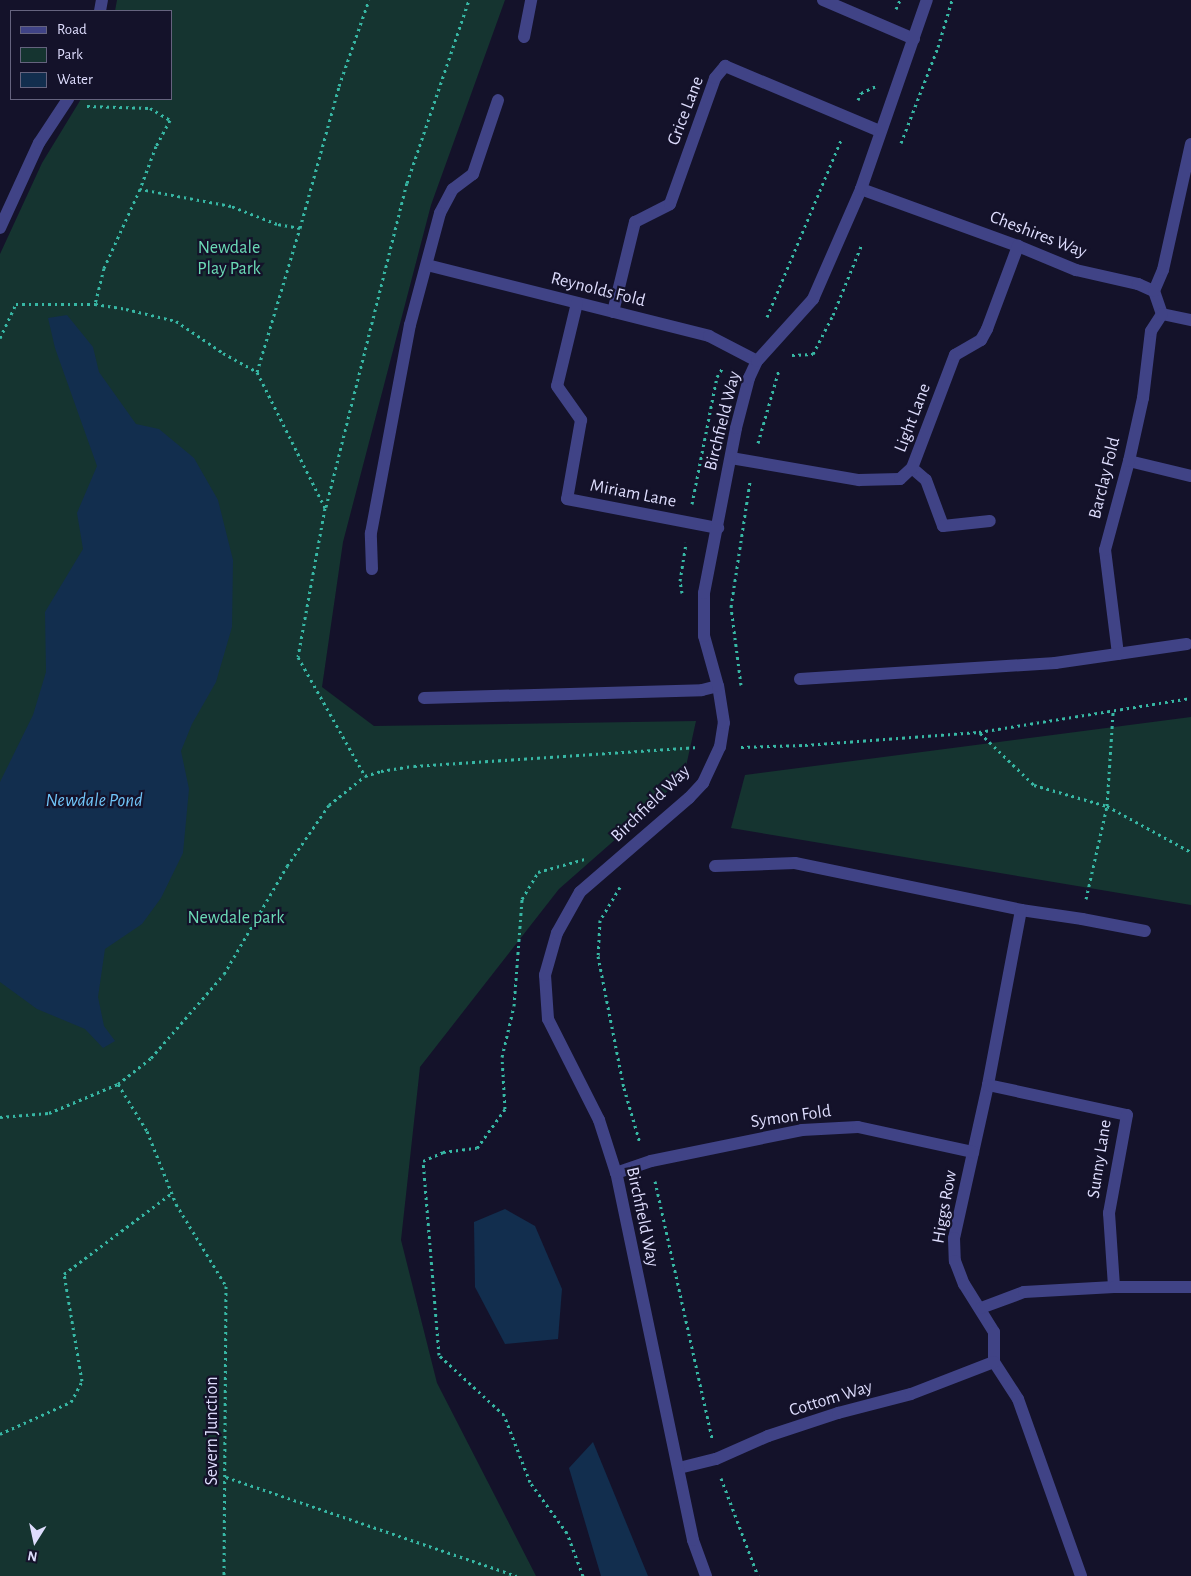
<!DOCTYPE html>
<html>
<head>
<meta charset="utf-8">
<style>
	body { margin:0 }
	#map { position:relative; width:1191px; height:1576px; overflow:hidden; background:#14122a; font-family:"Alegreya Sans",sans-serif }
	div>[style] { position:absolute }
	.green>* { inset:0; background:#153430 }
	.water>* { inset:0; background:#122e4e }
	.path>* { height:3px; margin-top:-1.5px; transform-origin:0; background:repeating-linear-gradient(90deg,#37b7a4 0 2.5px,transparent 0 6.5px) }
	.lane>* { height:12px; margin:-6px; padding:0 6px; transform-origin:6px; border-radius:6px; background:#404386 }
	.street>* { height:12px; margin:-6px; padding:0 6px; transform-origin:6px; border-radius:6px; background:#404386 }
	span { translate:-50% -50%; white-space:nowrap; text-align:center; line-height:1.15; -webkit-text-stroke:4.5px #14122a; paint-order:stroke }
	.street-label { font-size:18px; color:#deddfd }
	.park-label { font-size:18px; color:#6bdbb6 }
	.water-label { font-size:19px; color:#70c5f8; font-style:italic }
	.legend { position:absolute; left:10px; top:10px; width:162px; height:90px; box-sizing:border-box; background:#14122a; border:1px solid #65637e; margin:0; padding:6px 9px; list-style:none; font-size:15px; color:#deddfd }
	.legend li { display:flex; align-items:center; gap:10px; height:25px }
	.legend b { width:25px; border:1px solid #65637e }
	.north { position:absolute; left:10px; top:1516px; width:50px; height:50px; -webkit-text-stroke:4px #14122a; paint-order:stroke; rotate:190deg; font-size:14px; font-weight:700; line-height:20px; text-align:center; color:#deddfd }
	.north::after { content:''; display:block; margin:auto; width:18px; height:22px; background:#deddfd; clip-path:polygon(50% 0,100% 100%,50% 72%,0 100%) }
</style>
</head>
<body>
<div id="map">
	<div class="green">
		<i style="clip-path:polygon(117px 0,505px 0,431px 205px,343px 542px,322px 687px,374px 726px,696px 721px,685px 771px,659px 801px,559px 889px,420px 1067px,401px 1240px,437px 1383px,536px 1576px,0 1576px,0 254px,42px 163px,81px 99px,171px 99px,171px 11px,115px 11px)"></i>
		<i style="clip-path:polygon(1191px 717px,1191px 905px,731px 828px,745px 775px)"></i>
	</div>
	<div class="water">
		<i style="clip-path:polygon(67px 315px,93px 347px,99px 372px,136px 424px,159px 429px,194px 458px,218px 500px,233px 560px,232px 627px,216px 682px,192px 724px,181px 751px,189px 789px,183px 853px,161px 898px,142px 924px,105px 949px,98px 997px,104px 1026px,115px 1041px,103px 1048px,85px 1029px,37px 1009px,0 982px,0 782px,33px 715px,46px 672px,45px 612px,83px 549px,77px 513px,97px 466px,55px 348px,48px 318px)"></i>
		<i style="clip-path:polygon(505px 1209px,535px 1226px,562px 1289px,558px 1339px,505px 1344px,475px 1287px,474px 1222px)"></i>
		<i style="clip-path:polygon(593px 1442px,648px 1576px,601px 1576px,569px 1468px)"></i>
	</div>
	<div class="path">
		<i style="left:896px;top:9px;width:10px;rotate:-66deg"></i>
		<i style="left:858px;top:100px;width:8px;rotate:-67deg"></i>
		<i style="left:861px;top:93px;width:17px;rotate:-25deg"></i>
		<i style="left:87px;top:106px;width:63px;rotate:1.8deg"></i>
		<i style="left:150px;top:108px;width:23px;rotate:31deg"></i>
		<i style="left:170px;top:120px;width:30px;rotate:118deg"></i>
		<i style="left:156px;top:146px;width:46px;rotate:110.4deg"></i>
		<i style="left:901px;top:143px;width:103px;rotate:-68.9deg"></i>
		<i style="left:938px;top:47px;width:49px;rotate:-73.4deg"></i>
		<i style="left:300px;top:228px;width:23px;rotate:-170deg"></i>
		<i style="left:277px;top:224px;width:49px;rotate:-158.6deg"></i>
		<i style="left:231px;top:206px;width:93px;rotate:-169.4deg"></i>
		<i style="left:140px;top:189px;width:87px;rotate:114.5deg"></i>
		<i style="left:104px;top:268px;width:37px;rotate:104deg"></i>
		<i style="left:95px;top:304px;width:31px;rotate:9deg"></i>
		<i style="left:126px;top:309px;width:51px;rotate:13.5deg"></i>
		<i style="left:176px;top:321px;width:57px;rotate:34.2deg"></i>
		<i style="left:223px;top:353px;width:39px;rotate:29deg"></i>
		<i style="left:257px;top:372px;width:152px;rotate:63.4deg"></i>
		<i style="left:325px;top:508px;width:151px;rotate:100.3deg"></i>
		<i style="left:298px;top:657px;width:137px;rotate:60.6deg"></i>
		<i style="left:767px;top:317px;width:194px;rotate:-67.3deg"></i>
		<i style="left:0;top:338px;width:38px;rotate:-65deg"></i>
		<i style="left:16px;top:304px;width:79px"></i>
		<i style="left:792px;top:355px;width:21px;rotate:-3deg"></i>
		<i style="left:813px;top:354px;width:44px;rotate:-62.9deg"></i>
		<i style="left:833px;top:315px;width:77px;rotate:-67.8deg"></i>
		<i style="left:257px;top:372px;width:150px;rotate:-73.4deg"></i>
		<i style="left:300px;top:228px;width:147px;rotate:-74.6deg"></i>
		<i style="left:339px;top:86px;width:91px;rotate:-70.8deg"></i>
		<i style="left:758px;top:443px;width:76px;rotate:-74deg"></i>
		<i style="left:692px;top:504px;width:129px;rotate:-78.9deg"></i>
		<i style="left:717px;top:377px;width:12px;rotate:-59deg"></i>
		<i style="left:326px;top:507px;width:334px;rotate:-76deg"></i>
		<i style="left:407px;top:183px;width:193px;rotate:-71.3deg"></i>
		<i style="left:682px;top:593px;width:12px;rotate:-99deg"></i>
		<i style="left:680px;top:581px;width:39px;rotate:-81deg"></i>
		<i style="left:741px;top:685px;width:79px;rotate:-97.3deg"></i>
		<i style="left:731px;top:607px;width:127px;rotate:-81.4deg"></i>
		<i style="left:980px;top:733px;width:75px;rotate:43.9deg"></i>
		<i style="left:1034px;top:785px;width:76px;rotate:16deg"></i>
		<i style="left:1107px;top:806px;width:96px;rotate:28.7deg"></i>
		<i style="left:741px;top:747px;width:64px;rotate:-1.8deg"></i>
		<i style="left:805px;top:745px;width:174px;rotate:-4.3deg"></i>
		<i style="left:979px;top:732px;width:215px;rotate:-9.1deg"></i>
		<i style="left:620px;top:887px;width:39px;rotate:121deg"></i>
		<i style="left:600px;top:920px;width:36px;rotate:93deg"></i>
		<i style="left:598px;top:956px;width:135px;rotate:78.9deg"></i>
		<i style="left:624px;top:1088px;width:57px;rotate:73.8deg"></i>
		<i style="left:1086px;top:899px;width:95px;rotate:-77.3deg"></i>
		<i style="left:1107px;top:806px;width:94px;rotate:-86.3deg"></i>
		<i style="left:118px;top:1084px;width:55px;rotate:58.3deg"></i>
		<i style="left:147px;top:1131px;width:79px;rotate:68.3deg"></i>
		<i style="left:176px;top:1204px;width:96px;rotate:58.6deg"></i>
		<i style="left:226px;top:1286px;width:290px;rotate:90.4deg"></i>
		<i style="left:0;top:1117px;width:49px;rotate:-4.7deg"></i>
		<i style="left:49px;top:1113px;width:75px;rotate:-22.8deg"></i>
		<i style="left:118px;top:1084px;width:42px;rotate:-38.2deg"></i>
		<i style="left:151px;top:1058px;width:111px;rotate:-49deg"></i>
		<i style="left:224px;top:974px;width:125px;rotate:-59.7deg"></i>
		<i style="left:287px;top:866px;width:74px;rotate:-55.5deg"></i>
		<i style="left:329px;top:805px;width:46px;rotate:-38.9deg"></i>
		<i style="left:365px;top:776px;width:17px;rotate:-17deg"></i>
		<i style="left:381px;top:771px;width:33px;rotate:-9deg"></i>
		<i style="left:414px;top:766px;width:285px;rotate:-3.8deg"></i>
		<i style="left:655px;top:1181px;width:263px;rotate:77.5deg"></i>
		<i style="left:0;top:1434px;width:78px;rotate:-24.3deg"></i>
		<i style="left:71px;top:1402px;width:24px;rotate:-62deg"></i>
		<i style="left:82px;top:1381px;width:109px;rotate:-99.5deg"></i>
		<i style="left:64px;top:1274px;width:135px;rotate:-36.9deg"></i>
		<i style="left:226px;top:1477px;width:307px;rotate:18.8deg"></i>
		<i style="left:721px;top:1478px;width:105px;rotate:69.3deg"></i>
		<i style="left:583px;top:1576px;width:46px;rotate:-110.4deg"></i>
		<i style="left:567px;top:1533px;width:63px;rotate:-126deg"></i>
		<i style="left:530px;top:1482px;width:72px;rotate:-111.2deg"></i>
		<i style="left:504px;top:1415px;width:88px;rotate:-137.3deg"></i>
		<i style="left:439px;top:1355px;width:195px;rotate:-94.7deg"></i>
		<i style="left:423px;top:1161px;width:22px;rotate:-24deg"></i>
		<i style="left:443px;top:1152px;width:34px;rotate:-7deg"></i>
		<i style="left:477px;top:1148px;width:48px;rotate:-54.3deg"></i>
		<i style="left:505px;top:1109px;width:52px;rotate:-93.3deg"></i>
		<i style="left:502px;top:1057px;width:52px;rotate:-76.8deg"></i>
		<i style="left:514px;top:1006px;width:107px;rotate:-85.7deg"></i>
		<i style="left:522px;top:899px;width:31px;rotate:-59deg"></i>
		<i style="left:538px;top:872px;width:49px;rotate:-15.5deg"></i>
	</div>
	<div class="lane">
		<i style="left:524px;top:37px;width:38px;rotate:-79deg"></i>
		<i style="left:440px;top:213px;width:27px;rotate:-62deg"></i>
		<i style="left:453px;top:189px;width:25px;rotate:-37deg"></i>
		<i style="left:473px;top:174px;width:78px;rotate:-71.3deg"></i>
		<i style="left:912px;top:468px;width:18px;rotate:41deg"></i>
		<i style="left:926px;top:480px;width:49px;rotate:69.7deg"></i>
		<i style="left:943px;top:526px;width:47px;rotate:-6.1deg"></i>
		<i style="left:372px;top:569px;width:36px;rotate:-92deg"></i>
		<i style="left:371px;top:533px;width:212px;rotate:-79.4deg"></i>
		<i style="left:800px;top:679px;width:256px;rotate:-3.6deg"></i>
		<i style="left:424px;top:698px;width:278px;rotate:-1.6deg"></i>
		<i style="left:702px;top:690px;width:16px;rotate:-14deg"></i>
		<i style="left:1082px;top:919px;width:64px;rotate:10.8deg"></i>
	</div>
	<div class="street">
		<i style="left:823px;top:0;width:99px;rotate:23.2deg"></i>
		<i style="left:100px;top:11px;width:11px;rotate:-80deg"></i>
		<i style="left:861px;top:189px;width:167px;rotate:20deg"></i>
		<i style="left:1018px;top:246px;width:63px;rotate:22.5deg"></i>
		<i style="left:1076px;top:270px;width:64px;rotate:12.7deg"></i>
		<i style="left:1138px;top:284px;width:17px;rotate:24deg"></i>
		<i style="left:1154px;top:291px;width:24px;rotate:71deg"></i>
		<i style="left:1162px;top:314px;width:30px;rotate:12deg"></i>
		<i style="left:0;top:228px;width:94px;rotate:-65.4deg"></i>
		<i style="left:39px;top:143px;width:53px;rotate:-56.6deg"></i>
		<i style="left:427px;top:265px;width:291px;rotate:14.1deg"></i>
		<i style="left:709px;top:336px;width:54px;rotate:27.5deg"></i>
		<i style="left:1154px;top:291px;width:23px;rotate:-67deg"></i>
		<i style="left:1163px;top:270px;width:129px;rotate:-77.5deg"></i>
		<i style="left:577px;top:303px;width:85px;rotate:103.5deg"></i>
		<i style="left:557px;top:386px;width:42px;rotate:54.8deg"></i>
		<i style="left:581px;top:420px;width:80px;rotate:100deg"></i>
		<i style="left:567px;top:499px;width:154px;rotate:10.9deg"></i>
		<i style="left:613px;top:312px;width:93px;rotate:-76.3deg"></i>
		<i style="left:635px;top:222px;width:39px;rotate:-27deg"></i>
		<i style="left:670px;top:204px;width:134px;rotate:-70.3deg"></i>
		<i style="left:715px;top:78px;width:16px;rotate:-50deg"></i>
		<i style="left:725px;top:66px;width:168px;rotate:22.8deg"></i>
		<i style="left:410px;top:325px;width:116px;rotate:-75deg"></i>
		<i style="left:731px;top:458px;width:130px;rotate:9.8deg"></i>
		<i style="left:859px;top:480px;width:41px;rotate:-1.4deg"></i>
		<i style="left:900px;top:479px;width:16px;rotate:-43deg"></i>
		<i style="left:912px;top:468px;width:121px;rotate:-69.2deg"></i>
		<i style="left:955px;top:355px;width:30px;rotate:-30deg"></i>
		<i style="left:981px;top:340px;width:13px;rotate:-61deg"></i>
		<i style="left:987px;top:329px;width:89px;rotate:-69.5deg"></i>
		<i style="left:1129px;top:461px;width:64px;rotate:13.6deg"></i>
		<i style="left:1118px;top:654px;width:105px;rotate:-97.1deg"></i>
		<i style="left:1105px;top:550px;width:92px;rotate:-74.9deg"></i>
		<i style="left:1129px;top:461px;width:65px;rotate:-77.5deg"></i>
		<i style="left:1143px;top:398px;width:67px;rotate:-83.2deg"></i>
		<i style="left:1151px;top:331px;width:20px;rotate:-57deg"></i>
		<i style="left:1055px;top:663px;width:133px;rotate:-8.2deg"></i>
		<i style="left:715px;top:866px;width:80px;rotate:-2.1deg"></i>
		<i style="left:795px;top:863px;width:231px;rotate:11.7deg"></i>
		<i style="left:1021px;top:910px;width:62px;rotate:8.4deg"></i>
		<i style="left:1021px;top:910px;width:178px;rotate:100.7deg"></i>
		<i style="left:988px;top:1085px;width:157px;rotate:102.5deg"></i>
		<i style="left:954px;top:1238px;width:23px;rotate:88deg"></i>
		<i style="left:955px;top:1261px;width:25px;rotate:69deg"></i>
		<i style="left:964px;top:1284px;width:57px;rotate:58deg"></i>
		<i style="left:994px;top:1332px;width:30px;rotate:90deg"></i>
		<i style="left:994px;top:1362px;width:44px;rotate:57deg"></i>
		<i style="left:1018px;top:1399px;width:188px;rotate:70.4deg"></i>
		<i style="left:988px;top:1085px;width:142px;rotate:12.2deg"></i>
		<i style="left:1127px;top:1115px;width:100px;rotate:100.4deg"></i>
		<i style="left:1109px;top:1213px;width:74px;rotate:86.1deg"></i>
		<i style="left:616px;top:1173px;width:37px;rotate:-19deg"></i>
		<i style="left:651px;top:1161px;width:154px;rotate:-11.6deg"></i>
		<i style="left:802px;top:1130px;width:56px;rotate:-3.1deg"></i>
		<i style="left:858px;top:1127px;width:118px;rotate:12.3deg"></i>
		<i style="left:981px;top:1308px;width:46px;rotate:-20.4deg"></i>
		<i style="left:1024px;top:1292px;width:90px;rotate:-3.2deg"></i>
		<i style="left:1114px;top:1287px;width:77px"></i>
		<i style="left:679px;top:1468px;width:38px;rotate:-14deg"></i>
		<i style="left:716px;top:1459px;width:57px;rotate:-23.9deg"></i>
		<i style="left:768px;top:1436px;width:74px;rotate:-18.2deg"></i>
		<i style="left:838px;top:1413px;width:75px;rotate:-14.6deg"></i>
		<i style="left:911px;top:1394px;width:89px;rotate:-21.1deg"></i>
		<i style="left:706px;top:1576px;width:38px;rotate:-110deg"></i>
		<i style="left:693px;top:1540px;width:375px;rotate:-101.8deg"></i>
		<i style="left:616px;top:1173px;width:56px;rotate:-107.8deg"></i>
		<i style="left:599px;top:1120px;width:113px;rotate:-116.8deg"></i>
		<i style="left:548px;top:1019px;width:44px;rotate:-93.9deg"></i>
		<i style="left:545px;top:975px;width:44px;rotate:-74.1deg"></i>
		<i style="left:557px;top:933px;width:47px;rotate:-60.7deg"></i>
		<i style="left:580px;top:892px;width:144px;rotate:-40.8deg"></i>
		<i style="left:689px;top:798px;width:21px;rotate:-47deg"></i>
		<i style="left:703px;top:783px;width:40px;rotate:-65deg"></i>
		<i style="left:720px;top:747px;width:24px;rotate:-81deg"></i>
		<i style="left:724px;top:723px;width:37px;rotate:-99deg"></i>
		<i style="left:718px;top:686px;width:52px;rotate:-105.6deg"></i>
		<i style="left:704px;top:636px;width:43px;rotate:-90deg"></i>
		<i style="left:704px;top:593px;width:168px;rotate:-79deg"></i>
		<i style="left:736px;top:428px;width:52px;rotate:-75.4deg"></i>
		<i style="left:749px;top:378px;width:19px;rotate:-65deg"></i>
		<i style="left:757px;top:361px;width:84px;rotate:-47.9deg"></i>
		<i style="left:813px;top:299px;width:120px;rotate:-66.4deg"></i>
		<i style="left:861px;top:189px;width:200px;rotate:-70.8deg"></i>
	</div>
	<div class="street-label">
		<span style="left:686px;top:111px;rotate:-69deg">Grice Lane</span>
		<span style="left:1038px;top:235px;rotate:21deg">Cheshires Way</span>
		<span style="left:598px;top:290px;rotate:14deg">Reynolds Fold</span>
		<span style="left:913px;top:418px;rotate:-69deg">Light Lane</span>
		<span style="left:723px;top:421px;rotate:-76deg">Birchfield Way</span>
		<span style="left:1105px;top:478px;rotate:-76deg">Barclay Fold</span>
		<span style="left:633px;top:494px;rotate:11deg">Miriam Lane</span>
		<span style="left:651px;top:804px;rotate:-44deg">Birchfield Way</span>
		<span style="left:791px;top:1117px;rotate:-8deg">Symon Fold</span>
		<span style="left:1100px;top:1159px;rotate:-81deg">Sunny Lane</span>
		<span style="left:945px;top:1207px;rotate:-80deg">Higgs Row</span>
		<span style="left:642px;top:1217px;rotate:78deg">Birchfield Way</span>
		<span style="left:831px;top:1399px;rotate:-17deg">Cottom Way</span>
		<span style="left:212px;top:1431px;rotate:-90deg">Severn Junction</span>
	</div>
	<div class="park-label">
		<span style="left:229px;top:259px">Newdale<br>Play Park</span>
		<span style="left:236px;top:918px">Newdale park</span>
	</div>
	<div class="water-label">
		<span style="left:94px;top:801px">Newdale Pond</span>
	</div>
	<ul class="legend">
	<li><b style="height:6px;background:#404386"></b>Road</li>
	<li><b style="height:14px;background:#153430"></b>Park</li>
	<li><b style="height:14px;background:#122e4e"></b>Water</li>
	</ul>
	<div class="north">N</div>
</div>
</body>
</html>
